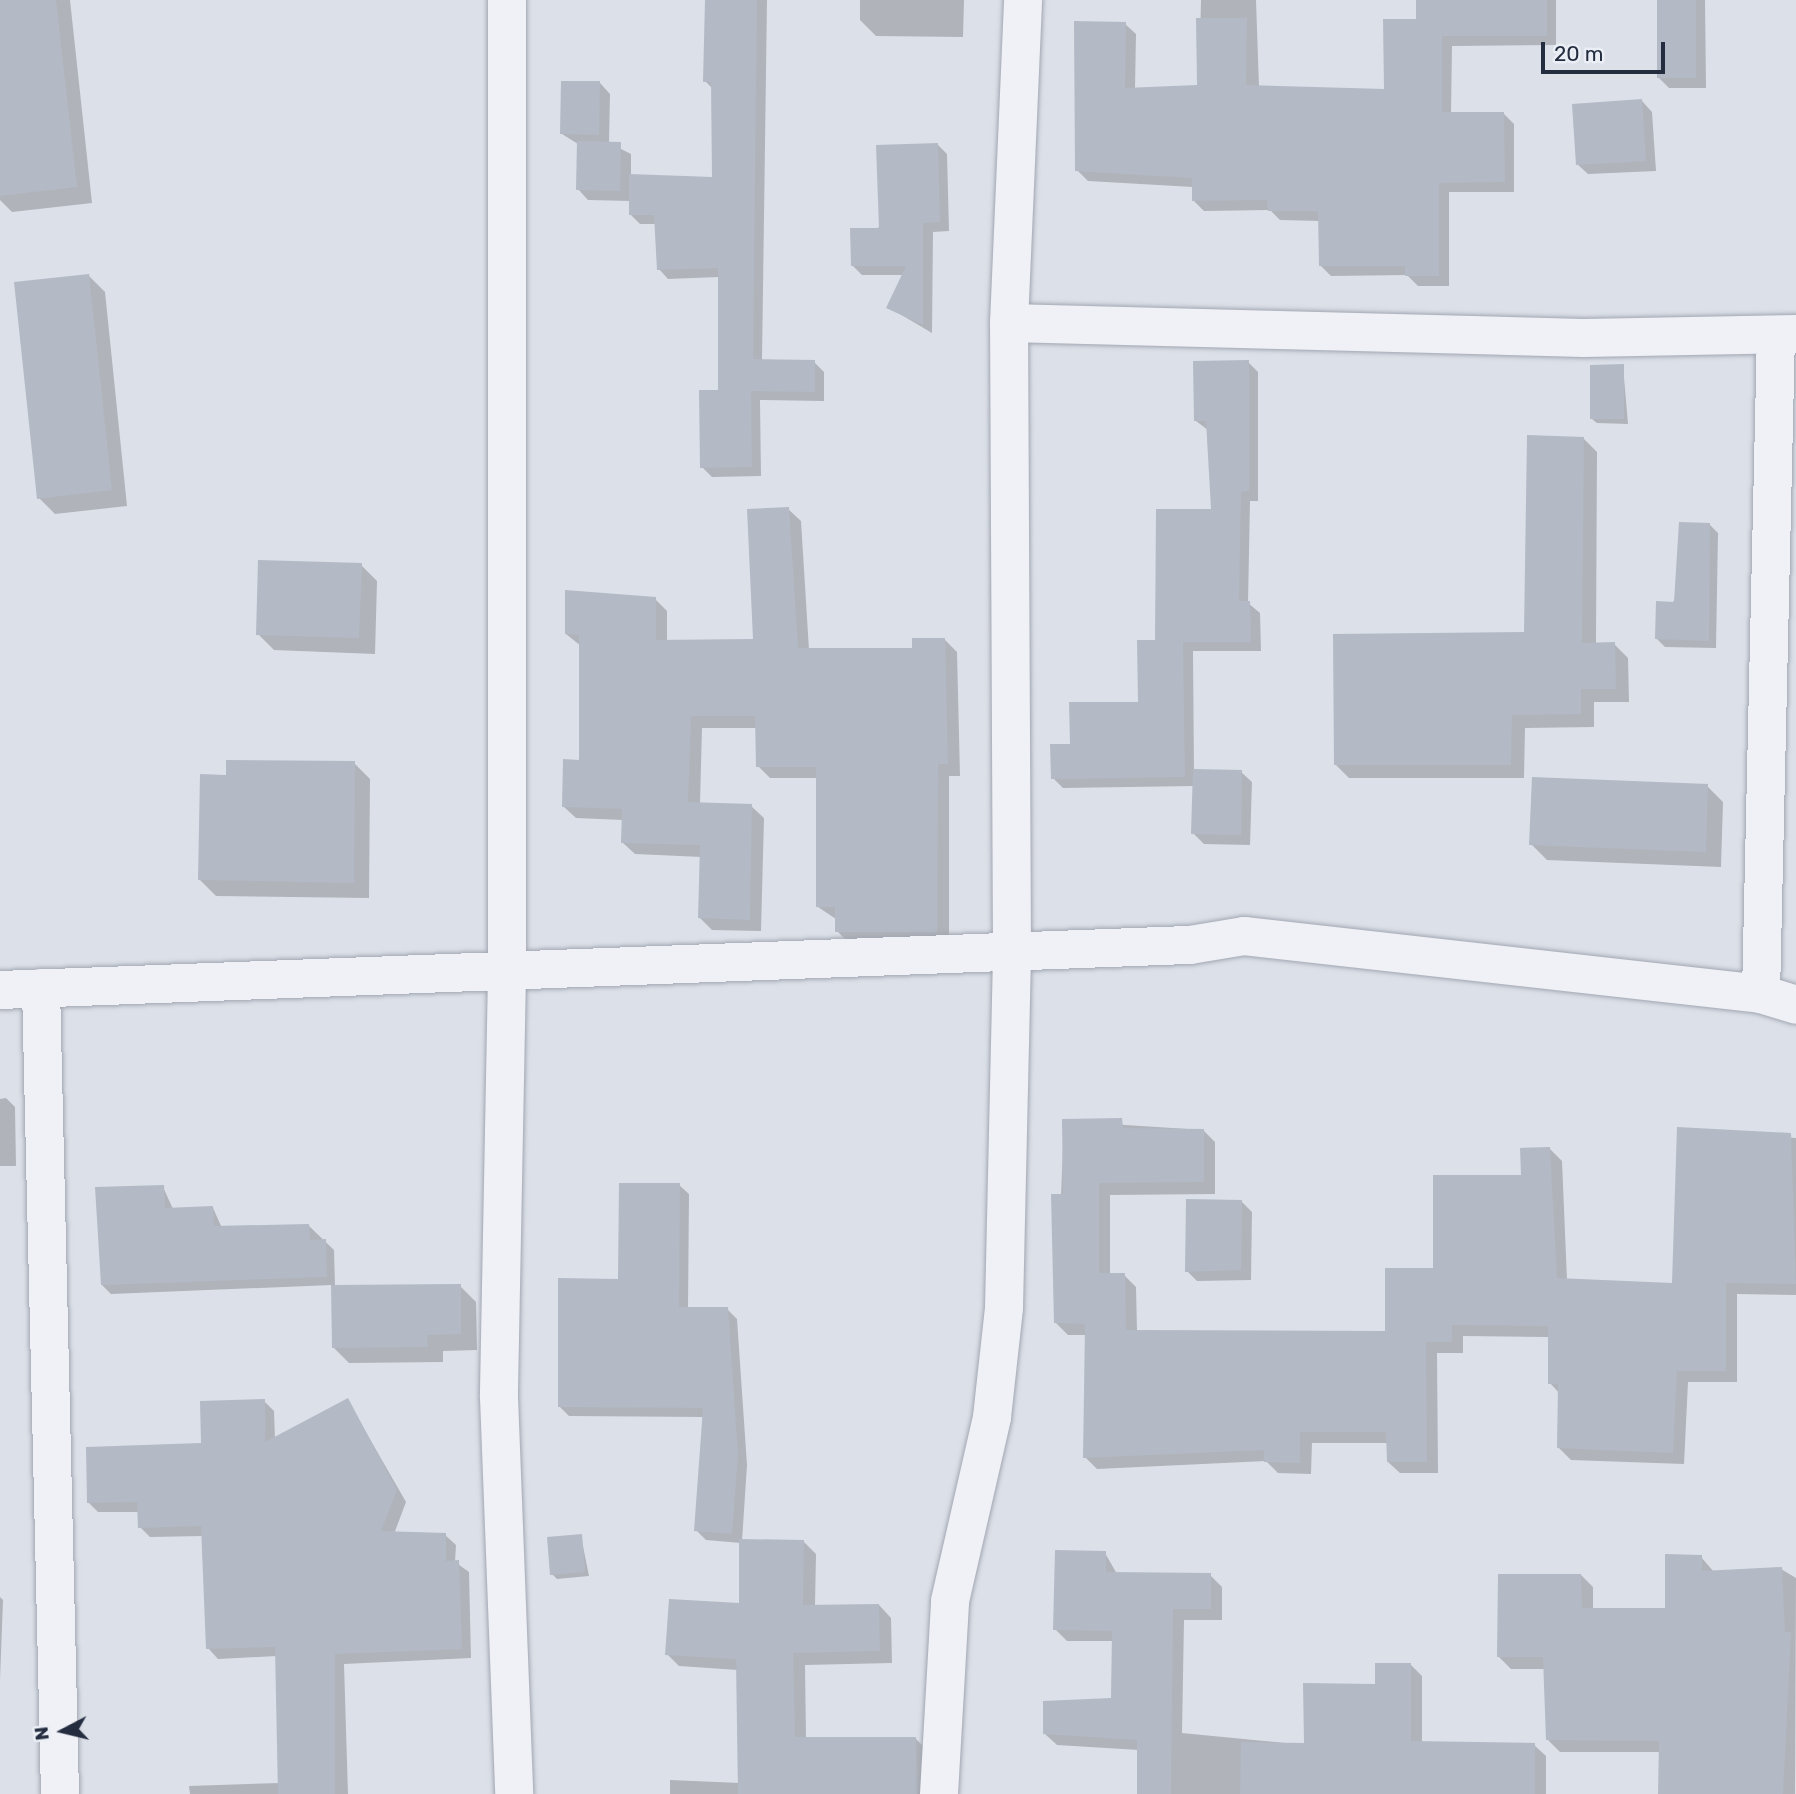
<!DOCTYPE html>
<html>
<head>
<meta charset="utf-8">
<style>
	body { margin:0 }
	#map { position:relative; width:1796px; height:1794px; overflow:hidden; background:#dce0e8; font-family:Rubik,sans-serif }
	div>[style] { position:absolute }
	.shadow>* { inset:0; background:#0003 }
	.building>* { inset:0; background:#b3b9c5 }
	.roads { filter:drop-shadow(0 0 2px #a1a7b2) drop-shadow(0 0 2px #a1a7b2) }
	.minor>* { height:38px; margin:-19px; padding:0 19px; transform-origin:19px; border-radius:19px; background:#eff1f6 }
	span { translate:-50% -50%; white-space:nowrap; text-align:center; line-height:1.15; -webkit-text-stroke:5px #ebeff5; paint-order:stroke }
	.north { position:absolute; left:28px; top:1696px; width:70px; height:70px; -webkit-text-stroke:5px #ebeff5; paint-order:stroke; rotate:263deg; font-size:19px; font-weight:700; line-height:28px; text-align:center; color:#242d40 }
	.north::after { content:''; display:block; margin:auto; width:24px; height:32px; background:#242d40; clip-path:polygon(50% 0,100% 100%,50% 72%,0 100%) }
	.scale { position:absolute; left:1541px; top:42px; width:124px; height:32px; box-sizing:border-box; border:4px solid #242d40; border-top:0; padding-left:9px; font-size:21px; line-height:24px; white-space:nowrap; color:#242d40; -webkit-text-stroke:5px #ebeff5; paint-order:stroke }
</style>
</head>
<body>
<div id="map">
	<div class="shadow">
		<i style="clip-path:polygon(0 0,70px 0,92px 203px,12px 212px,0 200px)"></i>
		<i style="clip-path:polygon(706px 0,767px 0,762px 361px,814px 362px,824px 372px,824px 401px,760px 400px,761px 476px,712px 477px,702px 467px,720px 392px,719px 277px,668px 279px,659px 269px,656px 224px,640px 224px,630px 214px,631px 201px,588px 200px,578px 189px,578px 144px,562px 134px,600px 83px,610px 94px,609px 143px,631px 154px,631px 176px,714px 179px,713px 89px,705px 81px)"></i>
		<i style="clip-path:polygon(860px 0,964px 0,963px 37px,876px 36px,860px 20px)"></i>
		<i style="clip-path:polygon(1201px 0,1256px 0,1259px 87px,1385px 90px,1418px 21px,1456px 0,1556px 0,1556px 45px,1452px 46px,1451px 114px,1503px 113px,1514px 124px,1514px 192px,1449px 192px,1449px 286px,1418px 286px,1407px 275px,1331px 276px,1320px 265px,1320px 221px,1280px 220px,1270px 210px,1204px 211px,1193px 200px,1193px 187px,1088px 181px,1077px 170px,1125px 24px,1136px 34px,1135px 89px,1199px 87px)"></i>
		<i style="clip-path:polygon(1659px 0,1705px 0,1706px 88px,1669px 88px,1659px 78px)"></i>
		<i style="clip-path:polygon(1642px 101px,1652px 112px,1656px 171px,1588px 174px,1577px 164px)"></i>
		<i style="clip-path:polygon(937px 144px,947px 154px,949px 231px,933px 232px,932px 333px,888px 307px,904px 275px,862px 275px,852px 265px)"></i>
		<i style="clip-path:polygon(89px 276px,105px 292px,127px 506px,55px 514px,39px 498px)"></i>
		<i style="clip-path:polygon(1248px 362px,1258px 372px,1258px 501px,1250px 501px,1248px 603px,1260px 613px,1261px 651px,1193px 651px,1194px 771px,1241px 772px,1252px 782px,1250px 845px,1204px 844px,1193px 833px,1194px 786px,1063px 788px,1053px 778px,1071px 746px,1140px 703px,1157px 642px,1213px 511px,1208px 430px,1196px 421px)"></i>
		<i style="clip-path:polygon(1623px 366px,1628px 424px,1597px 423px,1592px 419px)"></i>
		<i style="clip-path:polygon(1583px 438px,1597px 452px,1596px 644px,1614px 644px,1628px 658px,1629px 702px,1594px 702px,1594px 727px,1525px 728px,1524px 778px,1349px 778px,1335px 764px,1526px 634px)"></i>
		<i style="clip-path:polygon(788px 509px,801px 521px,809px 650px,913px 650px,945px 640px,957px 652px,960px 776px,949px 776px,949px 944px,849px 943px,837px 931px,836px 919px,818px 907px,818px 778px,770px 778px,758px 766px,757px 728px,702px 728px,700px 804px,751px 806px,764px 818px,761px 931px,712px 930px,700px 918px,702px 857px,635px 854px,622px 842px,623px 820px,576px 818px,563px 806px,581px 762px,581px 646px,566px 634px,655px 599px,667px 611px,667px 641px,755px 641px)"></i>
		<i style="clip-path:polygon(1710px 525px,1718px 533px,1716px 648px,1665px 647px,1656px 638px)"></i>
		<i style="clip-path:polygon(361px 565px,377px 581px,375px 654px,274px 650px,258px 634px)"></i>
		<i style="clip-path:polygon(354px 763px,370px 779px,369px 898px,216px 896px,200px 880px,228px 777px)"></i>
		<i style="clip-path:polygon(1707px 786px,1723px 802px,1721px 867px,1547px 860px,1531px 844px)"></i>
		<i style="clip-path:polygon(6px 1098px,15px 1107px,16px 1166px,0 1166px,0 1099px)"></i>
		<i style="clip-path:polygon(1064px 1121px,1203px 1130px,1215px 1142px,1215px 1194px,1110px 1195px,1110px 1275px,1124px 1275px,1136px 1287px,1137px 1331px,1387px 1332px,1434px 1269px,1550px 1149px,1562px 1161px,1567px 1280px,1674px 1284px,1678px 1129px,1796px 1138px,1796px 1295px,1737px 1294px,1737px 1382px,1688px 1382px,1684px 1464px,1571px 1460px,1559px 1448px,1560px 1394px,1550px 1383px,1549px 1337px,1463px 1336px,1463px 1353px,1437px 1353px,1438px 1473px,1400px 1473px,1388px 1462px,1388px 1443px,1312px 1443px,1311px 1474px,1278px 1473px,1266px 1461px,1097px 1469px,1085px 1457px,1086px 1335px,1068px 1335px,1056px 1323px)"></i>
		<i style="clip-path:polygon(679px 1185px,689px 1194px,688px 1309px,727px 1309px,737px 1319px,747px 1465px,742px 1541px,804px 1542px,816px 1554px,815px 1606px,879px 1605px,891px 1618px,892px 1663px,805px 1665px,806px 1739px,916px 1739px,928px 1751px,928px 1794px,670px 1794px,670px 1780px,740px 1783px,738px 1670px,679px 1666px,667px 1654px,741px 1605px,741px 1543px,706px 1540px,696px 1530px,704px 1417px,569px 1416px,559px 1406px,620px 1281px)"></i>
		<i style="clip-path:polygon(163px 1187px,173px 1209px,213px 1208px,222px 1228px,309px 1226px,334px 1250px,335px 1286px,460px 1286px,476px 1302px,477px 1350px,443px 1351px,443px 1362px,349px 1363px,333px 1347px,332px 1285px,111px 1294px,102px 1285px)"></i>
		<i style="clip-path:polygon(1241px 1201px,1252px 1212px,1251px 1280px,1197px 1281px,1187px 1271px)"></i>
		<i style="clip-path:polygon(264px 1401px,274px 1411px,275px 1439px,348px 1401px,406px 1502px,394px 1534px,445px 1535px,456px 1545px,455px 1562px,469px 1572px,471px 1658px,344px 1664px,348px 1794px,190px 1794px,189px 1786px,280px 1783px,277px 1656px,218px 1659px,208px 1648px,203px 1536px,150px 1537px,140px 1527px,139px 1512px,98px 1512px,88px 1502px,203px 1445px)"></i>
		<i style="clip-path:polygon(581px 1536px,589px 1576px,557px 1579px,552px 1574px)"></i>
		<i style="clip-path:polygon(1105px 1553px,1117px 1574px,1210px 1575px,1222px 1587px,1222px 1620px,1184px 1620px,1182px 1733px,1305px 1745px,1411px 1665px,1422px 1676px,1422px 1743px,1534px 1745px,1546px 1756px,1546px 1794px,1139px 1794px,1139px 1750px,1057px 1745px,1045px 1734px,1113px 1700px,1113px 1641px,1067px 1641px,1055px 1629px)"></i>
		<i style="clip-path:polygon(1701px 1557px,1714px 1572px,1781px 1569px,1796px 1578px,1795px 1794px,1659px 1794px,1661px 1752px,1560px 1752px,1548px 1740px,1545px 1669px,1511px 1669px,1499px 1657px,1581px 1575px,1593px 1587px,1593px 1610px,1666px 1610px)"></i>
		<i style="clip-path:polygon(0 1597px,3px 1600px,0 1680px)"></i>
	</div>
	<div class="building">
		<i style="clip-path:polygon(0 0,56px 0,77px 187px,0 196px)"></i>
		<i style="clip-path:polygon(705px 0,757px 0,753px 359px,815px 360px,815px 392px,751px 391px,752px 467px,700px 468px,699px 390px,718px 390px,718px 268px,657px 270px,654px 215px,629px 215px,629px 174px,712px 177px,711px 82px,703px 82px)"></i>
		<i style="clip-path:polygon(1416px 0,1547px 0,1547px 36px,1442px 36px,1442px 112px,1504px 112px,1505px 182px,1439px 183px,1439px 276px,1405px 276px,1405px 266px,1319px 266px,1318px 211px,1268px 211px,1267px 200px,1192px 201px,1192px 178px,1075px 171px,1074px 21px,1126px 22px,1125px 88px,1197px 85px,1196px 18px,1247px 18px,1246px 85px,1384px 89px,1383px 19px,1416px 19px)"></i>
		<i style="clip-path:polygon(1657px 0,1696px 0,1696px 78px,1657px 78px)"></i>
		<i style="clip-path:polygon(561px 81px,600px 81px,599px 135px,560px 134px)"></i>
		<i style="clip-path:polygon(1642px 99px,1646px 161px,1576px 165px,1572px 104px)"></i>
		<i style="clip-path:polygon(577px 141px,621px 142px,620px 191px,576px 190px)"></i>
		<i style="clip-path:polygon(938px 143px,940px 222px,923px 223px,923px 325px,886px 308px,906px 266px,851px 266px,850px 228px,879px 228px,876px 145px)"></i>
		<i style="clip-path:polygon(89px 274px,112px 490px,37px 499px,14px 282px)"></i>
		<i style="clip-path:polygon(1249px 360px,1249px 491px,1241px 492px,1239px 601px,1250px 601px,1251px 642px,1183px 642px,1185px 777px,1051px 779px,1050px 744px,1070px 744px,1069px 702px,1138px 702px,1137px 640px,1155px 640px,1156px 509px,1211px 509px,1206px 421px,1194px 421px,1193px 361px)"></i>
		<i style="clip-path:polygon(1624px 364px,1624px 419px,1590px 419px,1590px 365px)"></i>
		<i style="clip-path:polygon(1527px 435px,1584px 437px,1582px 643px,1615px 642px,1616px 689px,1581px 689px,1581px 714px,1512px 715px,1511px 765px,1334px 765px,1333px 634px,1524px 632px)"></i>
		<i style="clip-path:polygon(789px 507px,798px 648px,912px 648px,912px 638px,945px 638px,948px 764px,938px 764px,937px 932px,835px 932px,835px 907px,816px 907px,816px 767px,756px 767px,755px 716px,691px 716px,688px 802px,752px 804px,750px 920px,698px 918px,700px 845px,621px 843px,622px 809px,562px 807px,563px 759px,579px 760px,579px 635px,565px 634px,565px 590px,656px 597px,656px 640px,753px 639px,747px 509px)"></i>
		<i style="clip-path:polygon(1679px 522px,1710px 523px,1709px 641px,1655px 639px,1656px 601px,1674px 602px)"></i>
		<i style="clip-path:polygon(258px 560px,362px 563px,359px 638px,256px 635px)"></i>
		<i style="clip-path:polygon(226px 760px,355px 761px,354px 883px,198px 880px,200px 774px,226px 775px)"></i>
		<i style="clip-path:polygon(1193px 769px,1242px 770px,1241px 835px,1191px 834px)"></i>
		<i style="clip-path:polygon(1532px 777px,1708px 784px,1706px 852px,1529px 845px)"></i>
		<i style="clip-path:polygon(1122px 1118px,1123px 1128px,1204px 1129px,1204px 1182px,1099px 1183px,1099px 1273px,1125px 1273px,1126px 1330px,1385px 1331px,1385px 1268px,1433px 1268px,1433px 1175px,1521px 1175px,1520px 1148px,1550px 1147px,1557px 1278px,1672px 1283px,1677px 1127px,1791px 1133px,1796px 1284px,1726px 1283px,1726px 1371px,1677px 1371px,1673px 1453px,1557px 1448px,1558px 1384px,1548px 1384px,1548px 1326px,1452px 1325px,1452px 1342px,1426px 1342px,1427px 1462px,1387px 1462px,1386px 1432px,1300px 1432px,1300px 1463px,1264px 1462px,1264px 1450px,1083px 1458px,1085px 1324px,1054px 1323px,1051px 1194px,1063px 1194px,1062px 1119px)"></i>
		<i style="clip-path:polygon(619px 1183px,680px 1183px,679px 1307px,728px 1307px,738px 1454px,732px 1534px,694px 1531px,703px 1408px,558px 1407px,558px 1278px,618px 1279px)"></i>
		<i style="clip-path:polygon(164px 1185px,165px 1208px,213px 1206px,214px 1226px,309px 1224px,310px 1240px,326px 1239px,327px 1277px,101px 1285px,95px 1187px)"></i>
		<i style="clip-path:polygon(1186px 1199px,1242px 1200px,1241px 1270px,1185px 1272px)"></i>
		<i style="clip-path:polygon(461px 1284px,461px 1334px,427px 1335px,428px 1347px,332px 1348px,331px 1285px)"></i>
		<i style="clip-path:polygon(348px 1398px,397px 1490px,381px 1531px,446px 1533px,446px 1561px,459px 1560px,462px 1649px,335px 1654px,335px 1794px,278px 1794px,275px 1647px,206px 1649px,201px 1526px,138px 1528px,137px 1502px,87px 1503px,86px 1447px,201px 1443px,200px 1401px,265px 1399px,265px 1442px)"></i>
		<i style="clip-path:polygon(582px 1534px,585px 1572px,550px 1575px,547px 1537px)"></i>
		<i style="clip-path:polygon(739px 1539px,804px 1540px,803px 1605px,879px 1604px,880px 1651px,793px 1653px,795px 1737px,916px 1737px,917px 1794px,738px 1794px,736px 1659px,665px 1655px,669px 1599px,739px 1603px)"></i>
		<i style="clip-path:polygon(1055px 1550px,1106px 1551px,1106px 1572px,1211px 1573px,1211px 1609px,1173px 1609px,1171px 1794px,1137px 1794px,1137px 1740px,1043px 1734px,1043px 1701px,1111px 1698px,1112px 1631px,1053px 1630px)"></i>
		<i style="clip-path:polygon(1665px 1554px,1702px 1555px,1702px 1571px,1782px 1567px,1785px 1632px,1791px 1632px,1783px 1794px,1658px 1794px,1659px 1741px,1546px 1740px,1543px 1657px,1497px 1657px,1498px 1574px,1581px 1574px,1582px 1608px,1665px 1608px)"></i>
		<i style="clip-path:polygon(1375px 1663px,1411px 1663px,1411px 1741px,1535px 1743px,1535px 1794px,1240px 1794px,1241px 1742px,1304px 1743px,1303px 1683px,1375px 1684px)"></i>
	</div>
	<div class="roads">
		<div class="minor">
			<i style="left:507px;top:0;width:974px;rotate:90deg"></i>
			<i style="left:507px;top:974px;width:423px;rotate:91.1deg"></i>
			<i style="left:499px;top:1397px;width:397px;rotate:87.8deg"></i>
			<i style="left:1009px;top:323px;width:575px;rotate:1.49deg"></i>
			<i style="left:1584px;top:338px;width:212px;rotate:-1.1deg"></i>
			<i style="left:41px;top:988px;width:806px;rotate:88.65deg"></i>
			<i style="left:0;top:990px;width:1191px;rotate:-2.17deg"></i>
			<i style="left:1190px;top:945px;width:55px;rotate:-9.5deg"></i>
			<i style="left:1244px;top:936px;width:520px;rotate:6.4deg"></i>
			<i style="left:1761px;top:994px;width:37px;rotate:17deg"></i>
			<i style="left:1761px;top:994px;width:659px;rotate:-88.7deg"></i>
			<i style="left:939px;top:1794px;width:193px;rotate:-86.7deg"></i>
			<i style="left:950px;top:1601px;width:189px;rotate:-77.1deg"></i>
			<i style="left:992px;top:1417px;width:110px;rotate:-83.7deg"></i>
			<i style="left:1004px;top:1308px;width:357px;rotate:-88.7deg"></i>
			<i style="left:1012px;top:951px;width:628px;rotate:-90.27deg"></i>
			<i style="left:1009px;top:323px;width:323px;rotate:-87.5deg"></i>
		</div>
	</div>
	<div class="north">N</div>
	<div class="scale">20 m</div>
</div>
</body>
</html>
